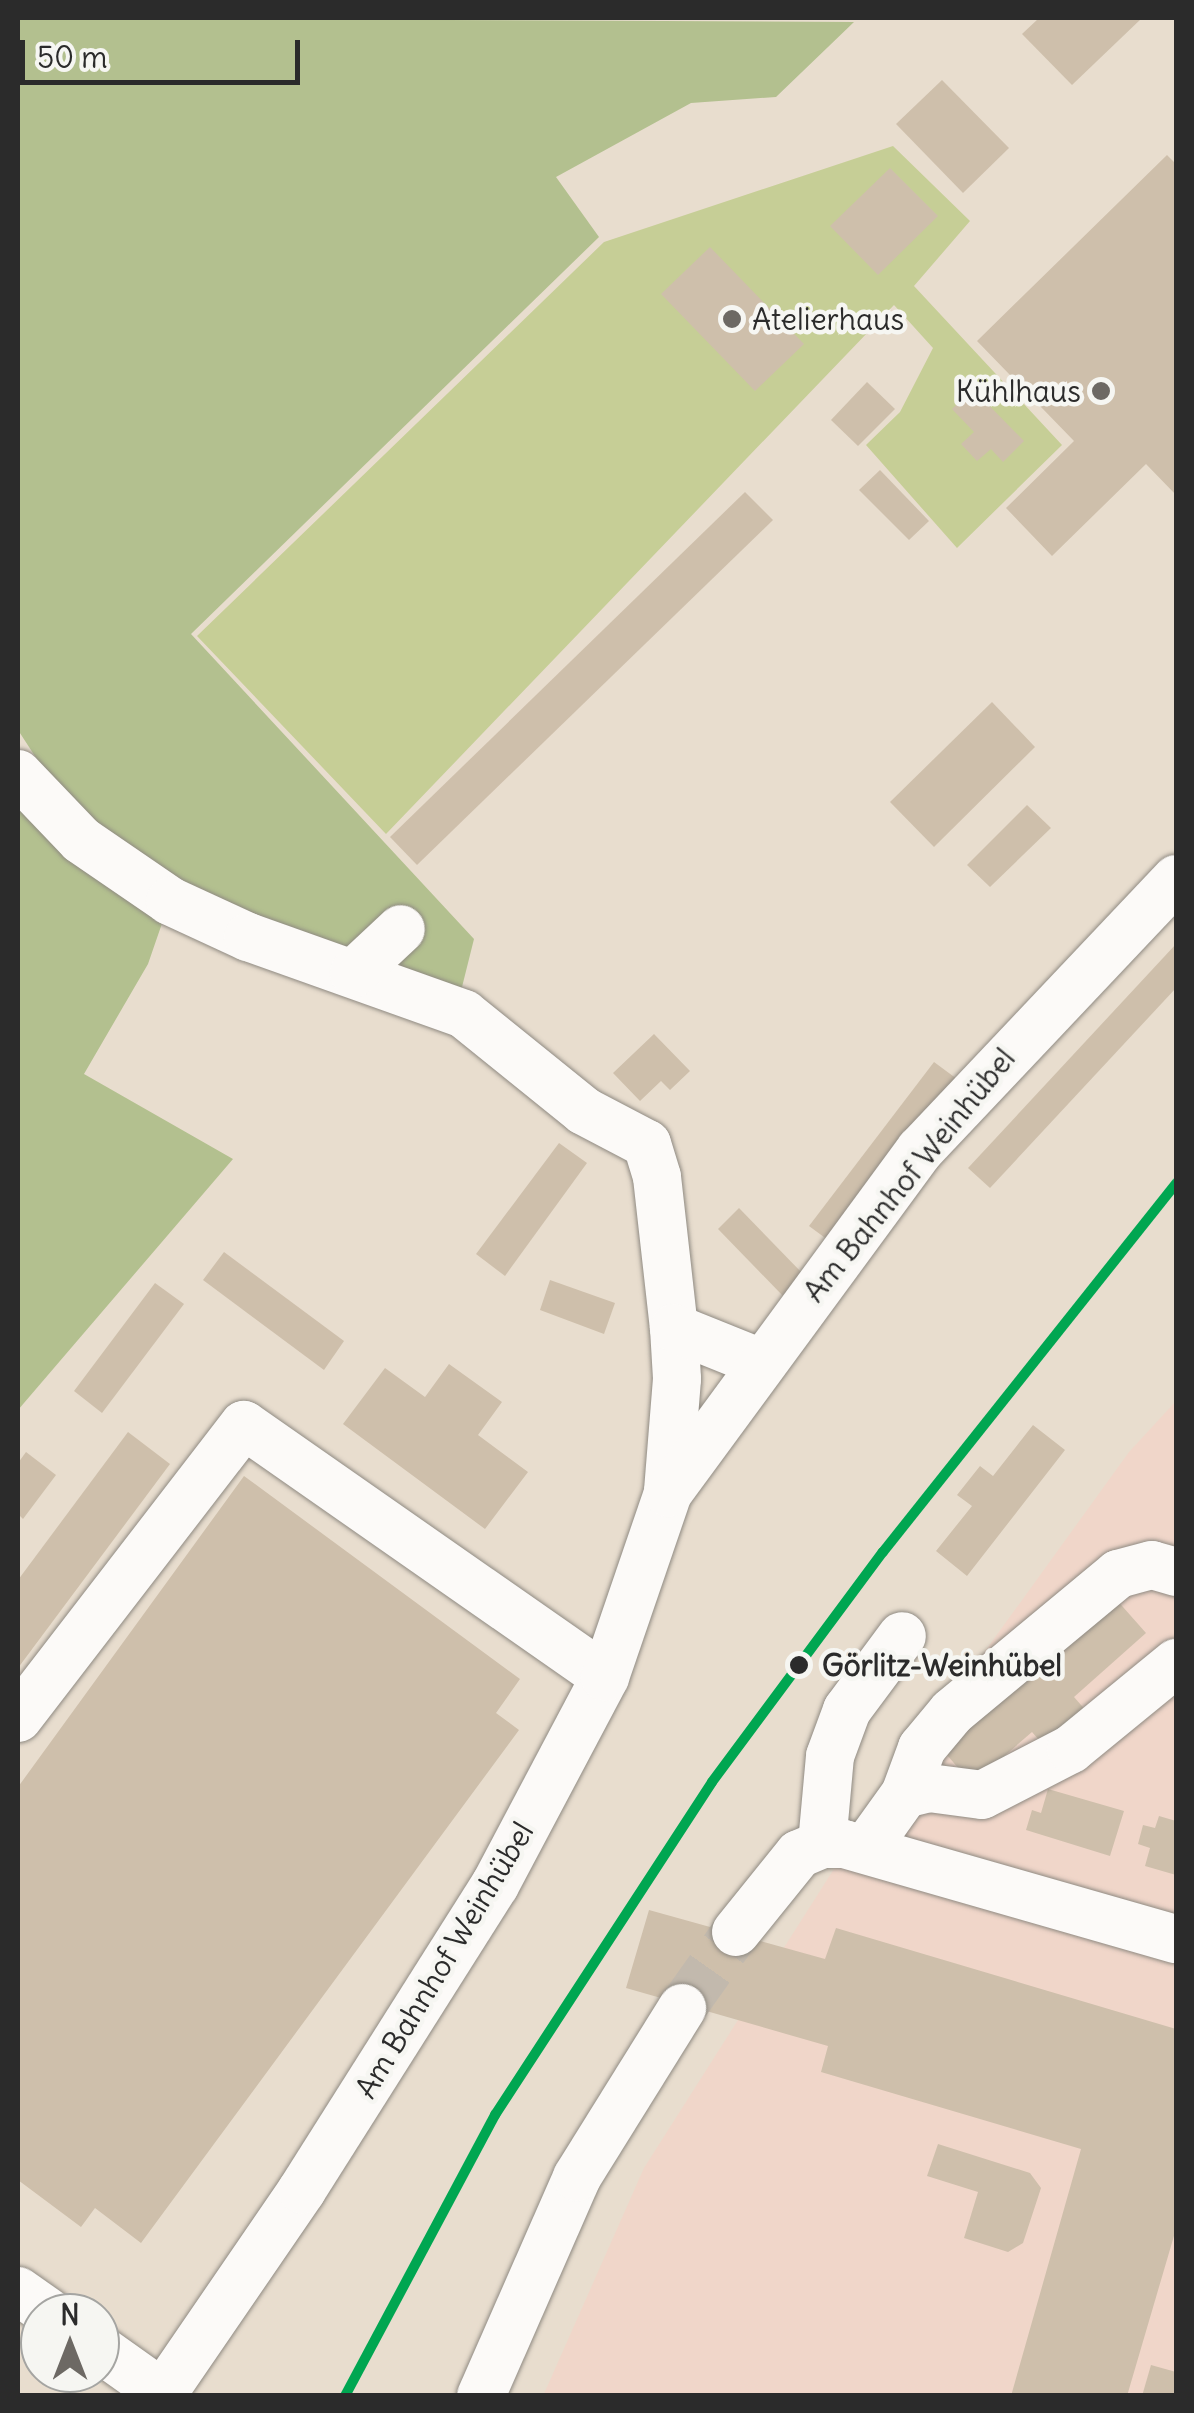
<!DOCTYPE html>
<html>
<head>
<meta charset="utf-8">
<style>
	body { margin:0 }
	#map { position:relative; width:1194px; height:2413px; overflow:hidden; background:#e8ddce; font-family:Delius,sans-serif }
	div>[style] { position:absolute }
	.built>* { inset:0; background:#f0d6c9 }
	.green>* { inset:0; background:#c6ce96 }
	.forest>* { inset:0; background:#b3c08f }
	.building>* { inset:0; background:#cebfab }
	.minor-tunnel>* { height:48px; margin-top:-24px; transform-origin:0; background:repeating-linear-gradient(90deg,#c2b9ad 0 48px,transparent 0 72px) }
	.roads { filter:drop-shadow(0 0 2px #8f8a82) drop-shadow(0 0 2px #8f8a82) }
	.minor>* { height:48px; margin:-24px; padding:0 24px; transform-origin:24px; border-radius:24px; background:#fcfaf8 }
	.rail-1>* { height:10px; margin:-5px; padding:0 5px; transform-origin:5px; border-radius:5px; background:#00a651 }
	.dots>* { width:28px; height:28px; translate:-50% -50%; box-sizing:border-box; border:5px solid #f6f6f2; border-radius:50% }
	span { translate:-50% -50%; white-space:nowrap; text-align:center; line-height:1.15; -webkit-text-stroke:9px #f6f6f2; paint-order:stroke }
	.poi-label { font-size:30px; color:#2b2b2b }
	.left { translate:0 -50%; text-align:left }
	.right { translate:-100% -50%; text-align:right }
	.street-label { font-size:30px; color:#2b2b2b }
	.stop-label { font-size:30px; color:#2b2b2b; font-weight:700 }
	.frame { position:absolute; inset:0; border:20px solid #2b2b2b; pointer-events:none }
	.north { position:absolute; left:20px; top:2293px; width:100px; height:100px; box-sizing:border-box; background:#f6f6f2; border:2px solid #a5a5a2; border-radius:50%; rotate:0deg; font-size:28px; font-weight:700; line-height:40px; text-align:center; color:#2b2b2b }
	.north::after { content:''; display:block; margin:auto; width:35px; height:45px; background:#6d6964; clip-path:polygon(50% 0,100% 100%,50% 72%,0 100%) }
	.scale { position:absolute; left:20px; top:40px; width:280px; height:45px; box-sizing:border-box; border:5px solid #2b2b2b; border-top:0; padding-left:12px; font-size:30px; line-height:35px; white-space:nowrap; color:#2b2b2b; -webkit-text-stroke:8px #f6f6f2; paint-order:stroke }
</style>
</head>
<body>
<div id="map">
	<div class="built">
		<i style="clip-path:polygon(1176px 1401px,1176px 2395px,543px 2396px,644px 2168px,879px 1798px,1129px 1452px)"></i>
	</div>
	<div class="green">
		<i style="clip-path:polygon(893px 146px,970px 221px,914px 286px,1062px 445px,957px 548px,866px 445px,900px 412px,933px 348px,894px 305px,386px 834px,197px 636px,604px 242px)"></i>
	</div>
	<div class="forest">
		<i style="clip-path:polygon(18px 18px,854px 22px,776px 97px,691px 103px,556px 177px,599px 237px,191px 634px,474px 939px,459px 999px,172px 893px,86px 835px,18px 730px)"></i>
		<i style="clip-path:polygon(18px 809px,168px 906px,148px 964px,84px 1074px,233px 1159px,18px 1410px)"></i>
	</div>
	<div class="building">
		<i style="clip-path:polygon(1039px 18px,1142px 18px,1072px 85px,1022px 34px)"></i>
		<i style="clip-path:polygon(942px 80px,1009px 148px,963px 193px,896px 124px)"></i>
		<i style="clip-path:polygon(1167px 155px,1176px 164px,1176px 495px,1146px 464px,1052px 556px,1006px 508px,1074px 441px,977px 341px)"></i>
		<i style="clip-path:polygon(890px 168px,938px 216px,878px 275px,830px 226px)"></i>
		<i style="clip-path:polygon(710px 247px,804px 344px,755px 391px,661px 294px)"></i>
		<i style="clip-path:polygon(867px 382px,895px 409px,858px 446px,831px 420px)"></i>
		<i style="clip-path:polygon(973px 389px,1024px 441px,1003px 462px,991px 449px,977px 461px,961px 444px,974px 432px,952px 409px)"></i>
		<i style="clip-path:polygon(880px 470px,929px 521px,909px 540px,859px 490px)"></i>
		<i style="clip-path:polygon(745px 492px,773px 520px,417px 865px,390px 837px)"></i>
		<i style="clip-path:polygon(992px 702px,1035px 747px,934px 847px,890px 802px)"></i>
		<i style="clip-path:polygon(1027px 805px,1051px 828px,990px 887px,967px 865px)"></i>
		<i style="clip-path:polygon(1176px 944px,1176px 988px,990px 1188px,968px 1168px)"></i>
		<i style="clip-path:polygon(654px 1034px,690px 1071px,670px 1090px,661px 1081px,640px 1101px,613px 1073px)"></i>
		<i style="clip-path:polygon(934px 1062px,957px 1079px,832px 1243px,809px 1226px)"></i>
		<i style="clip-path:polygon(559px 1143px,587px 1163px,505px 1276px,476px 1254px)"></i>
		<i style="clip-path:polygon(739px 1208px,804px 1275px,783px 1296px,718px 1229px)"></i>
		<i style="clip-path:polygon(224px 1252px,344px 1341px,324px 1370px,203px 1280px)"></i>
		<i style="clip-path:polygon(550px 1280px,615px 1303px,604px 1334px,540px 1310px)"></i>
		<i style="clip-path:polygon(155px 1283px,184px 1304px,102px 1413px,74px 1391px)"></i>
		<i style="clip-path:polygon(449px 1364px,502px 1402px,478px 1435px,528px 1472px,485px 1529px,343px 1424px,385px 1368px,425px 1397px)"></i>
		<i style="clip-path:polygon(1033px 1425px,1065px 1450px,967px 1576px,936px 1551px,972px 1506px,957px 1495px,980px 1466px,993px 1476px)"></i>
		<i style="clip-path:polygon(128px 1432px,170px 1464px,18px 1668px,18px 1580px)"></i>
		<i style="clip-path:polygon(26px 1452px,56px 1475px,23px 1519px,18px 1514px,18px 1463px)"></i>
		<i style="clip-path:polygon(244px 1476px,520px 1679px,496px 1713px,519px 1730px,141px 2243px,95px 2208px,81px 2227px,18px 2180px,18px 1787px)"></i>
		<i style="clip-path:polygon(1115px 1598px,1146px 1633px,1074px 1697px,1088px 1713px,1047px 1749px,1032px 1732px,972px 1784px,941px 1748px)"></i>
		<i style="clip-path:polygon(1048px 1789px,1124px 1811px,1110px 1856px,1026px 1830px,1032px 1810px,1041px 1813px)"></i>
		<i style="clip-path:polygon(1159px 1816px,1176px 1821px,1176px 1875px,1145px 1866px,1150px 1848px,1138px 1844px,1143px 1825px,1155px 1828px)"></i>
		<i style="clip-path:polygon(649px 1910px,825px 1959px,836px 1928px,1176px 2029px,1176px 2229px,1127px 2396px,1011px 2396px,1081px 2149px,821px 2072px,828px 2046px,626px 1988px)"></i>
		<i style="clip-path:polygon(938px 2144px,1030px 2173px,1041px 2188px,1023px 2243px,1008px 2252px,964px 2238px,978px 2192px,927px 2176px)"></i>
		<i style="clip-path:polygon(1151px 2365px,1176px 2372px,1176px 2396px,1142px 2396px)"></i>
	</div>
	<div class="minor-tunnel">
		<i style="left:682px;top:2008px;width:93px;rotate:-54.6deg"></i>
	</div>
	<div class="roads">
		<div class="minor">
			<i style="left:18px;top:774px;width:91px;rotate:46.3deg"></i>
			<i style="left:81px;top:840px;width:108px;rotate:34.4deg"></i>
			<i style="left:170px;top:901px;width:86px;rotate:24.8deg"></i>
			<i style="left:248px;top:937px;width:229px;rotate:19.6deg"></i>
			<i style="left:464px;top:1014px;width:154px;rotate:38.9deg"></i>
			<i style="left:584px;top:1111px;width:71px;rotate:27.6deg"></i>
			<i style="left:647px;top:1144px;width:34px;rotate:73deg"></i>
			<i style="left:657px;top:1177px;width:152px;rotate:83.6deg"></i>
			<i style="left:674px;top:1328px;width:51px;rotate:86.6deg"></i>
			<i style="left:677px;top:1379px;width:111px;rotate:94.6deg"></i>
			<i style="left:354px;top:973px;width:64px;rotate:-43.1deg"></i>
			<i style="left:674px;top:1328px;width:94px;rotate:21.9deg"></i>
			<i style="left:18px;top:1718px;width:370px;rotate:-52.4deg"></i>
			<i style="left:244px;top:1425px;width:440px;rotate:34.9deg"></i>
			<i style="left:905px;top:1794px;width:25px;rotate:-14deg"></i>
			<i style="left:929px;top:1788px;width:53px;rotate:7.5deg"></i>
			<i style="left:982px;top:1795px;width:100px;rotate:-27.3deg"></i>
			<i style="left:1071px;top:1749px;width:136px;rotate:-39.3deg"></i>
			<i style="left:822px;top:1844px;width:88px;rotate:-84.8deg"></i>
			<i style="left:830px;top:1756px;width:49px;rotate:-69.7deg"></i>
			<i style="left:847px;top:1710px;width:92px;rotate:-53.4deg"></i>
			<i style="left:867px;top:1847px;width:65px;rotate:-54.4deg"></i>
			<i style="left:905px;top:1794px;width:49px;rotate:-69.7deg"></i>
			<i style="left:922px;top:1748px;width:47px;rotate:-50.2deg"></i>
			<i style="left:952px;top:1712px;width:216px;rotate:-39.7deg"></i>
			<i style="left:1118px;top:1574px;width:35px;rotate:-15deg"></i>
			<i style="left:1152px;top:1565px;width:25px;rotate:16deg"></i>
			<i style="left:736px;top:1932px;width:100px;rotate:-51.1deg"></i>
			<i style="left:799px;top:1854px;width:25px;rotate:-23deg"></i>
			<i style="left:822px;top:1844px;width:22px"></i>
			<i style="left:844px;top:1844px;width:345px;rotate:16deg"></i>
			<i style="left:18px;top:2291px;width:38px;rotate:35deg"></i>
			<i style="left:100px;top:2349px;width:76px;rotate:35.4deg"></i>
			<i style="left:161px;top:2396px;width:250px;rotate:-55.6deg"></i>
			<i style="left:302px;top:2190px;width:361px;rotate:-57.7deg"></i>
			<i style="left:495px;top:1885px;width:235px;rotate:-62.1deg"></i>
			<i style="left:605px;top:1677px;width:194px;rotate:-71.1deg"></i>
			<i style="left:668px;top:1493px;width:426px;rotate:-53.7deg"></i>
			<i style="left:920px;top:1150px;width:373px;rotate:-46.6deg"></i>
			<i style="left:481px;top:2396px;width:239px;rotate:-66.3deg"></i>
			<i style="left:577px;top:2177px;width:199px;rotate:-58.1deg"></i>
		</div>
	</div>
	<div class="rail-1">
		<i style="left:345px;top:2396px;width:319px;rotate:-61.9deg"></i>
		<i style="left:495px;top:2115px;width:397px;rotate:-56.9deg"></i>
		<i style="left:712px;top:1782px;width:287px;rotate:-53.4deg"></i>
		<i style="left:883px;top:1552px;width:471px;rotate:-51.5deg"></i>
	</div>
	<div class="dots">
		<i style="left:732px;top:319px;background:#6d6964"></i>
		<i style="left:1101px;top:391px;background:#6d6964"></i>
		<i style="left:799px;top:1665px;background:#2b2b2b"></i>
	</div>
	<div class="poi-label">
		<span class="left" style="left:752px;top:319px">Atelierhaus</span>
		<span class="right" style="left:1081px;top:391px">Kühlhaus</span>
	</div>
	<div class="street-label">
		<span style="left:909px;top:1175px;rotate:-51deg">Am Bahnhof Weinhübel</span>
		<span style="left:444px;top:1960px;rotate:-59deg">Am Bahnhof Weinhübel</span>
	</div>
	<div class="stop-label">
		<span class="left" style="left:822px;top:1665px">Görlitz-Weinhübel</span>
	</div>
	<div class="frame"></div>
	<div class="north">N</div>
	<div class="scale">50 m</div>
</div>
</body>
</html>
